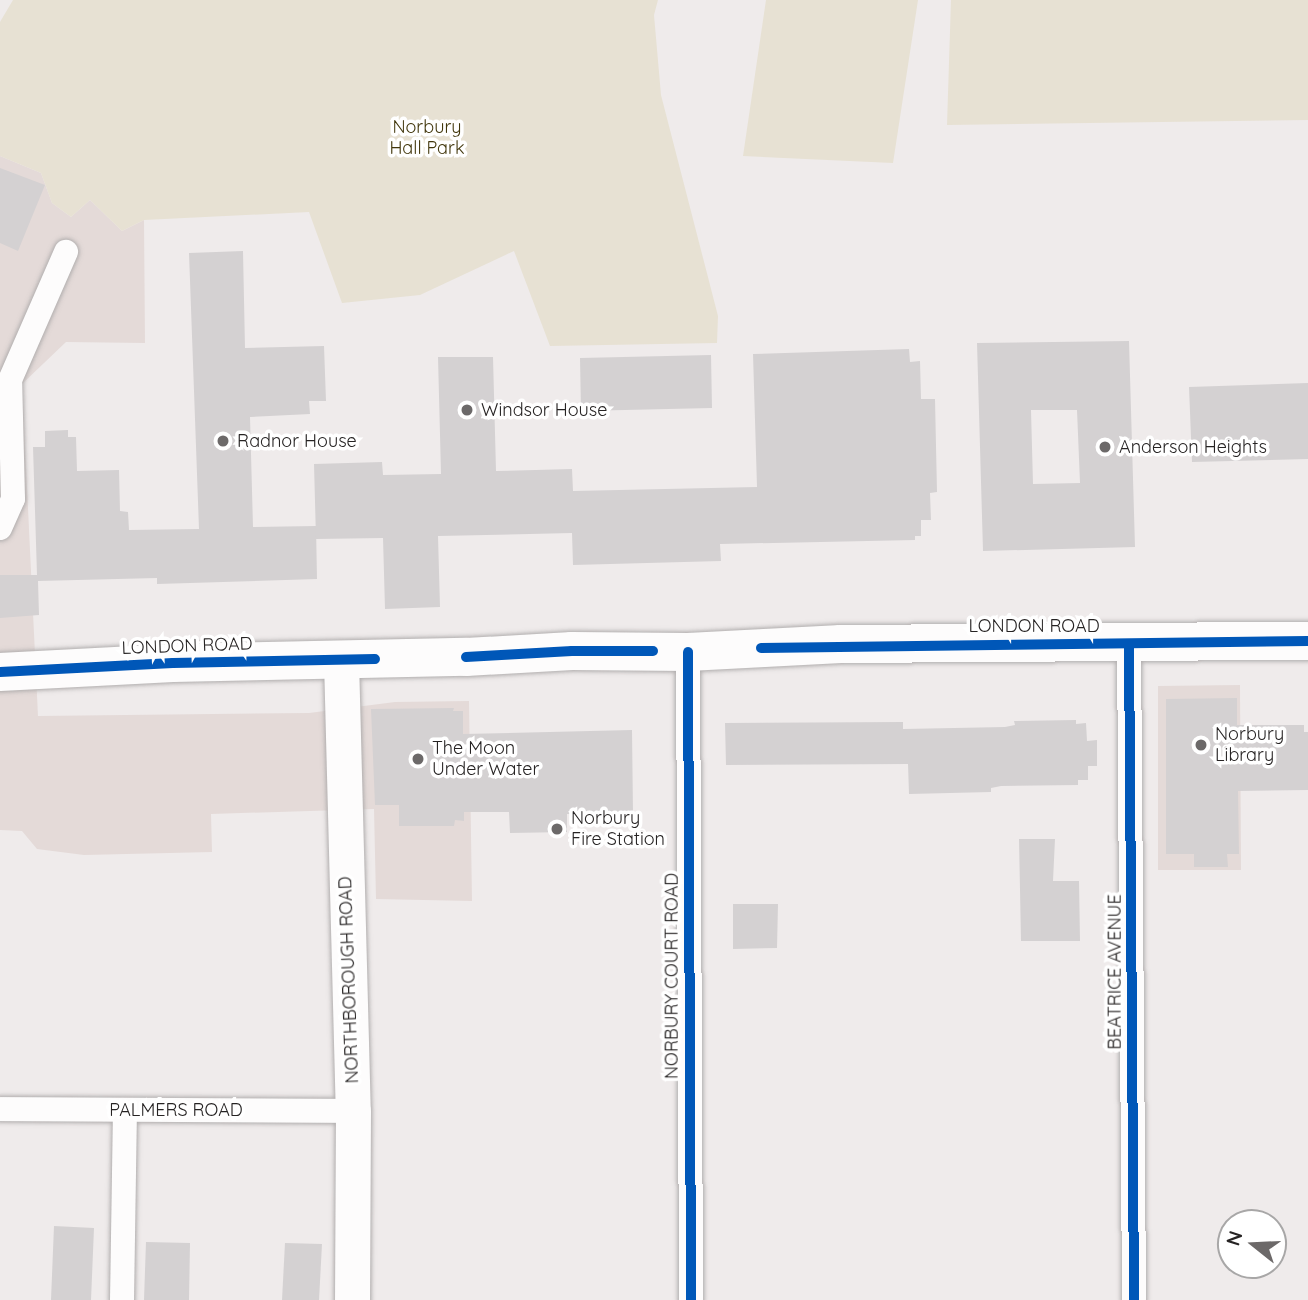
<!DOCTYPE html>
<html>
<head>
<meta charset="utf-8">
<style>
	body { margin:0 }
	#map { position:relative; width:1308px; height:1300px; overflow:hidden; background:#efebeb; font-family:Quicksand,sans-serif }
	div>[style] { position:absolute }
	.built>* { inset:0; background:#e4dad8 }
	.green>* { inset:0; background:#e7e1d3 }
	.building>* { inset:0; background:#d4d1d2 }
	.roads { filter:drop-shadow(0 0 2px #b1aeae) drop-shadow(0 0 2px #b1aeae) }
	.street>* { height:24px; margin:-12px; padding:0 12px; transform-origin:12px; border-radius:12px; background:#fdfcfc }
	.secondary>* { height:35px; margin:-17.5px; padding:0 17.5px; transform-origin:17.5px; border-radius:17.5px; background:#fdfcfc }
	.highway>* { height:38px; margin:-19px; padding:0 19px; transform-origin:19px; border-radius:19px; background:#fdfcfc }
	.cycleway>* { height:10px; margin:-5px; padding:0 5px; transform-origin:5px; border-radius:5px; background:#0057b8 }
	.dots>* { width:19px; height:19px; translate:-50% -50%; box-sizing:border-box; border:4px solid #fff; border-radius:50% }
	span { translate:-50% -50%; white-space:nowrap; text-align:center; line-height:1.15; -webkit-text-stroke:7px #fff; paint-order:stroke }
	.park-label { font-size:18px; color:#41360b }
	.poi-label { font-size:18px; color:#262323 }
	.left { translate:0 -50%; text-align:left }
	.street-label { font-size:18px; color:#262323 }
	.north { position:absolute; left:1217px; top:1209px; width:70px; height:70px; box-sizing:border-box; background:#fff; border:2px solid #a8a7a7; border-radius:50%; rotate:288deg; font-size:19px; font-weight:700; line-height:28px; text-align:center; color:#262323 }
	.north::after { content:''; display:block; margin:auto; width:24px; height:32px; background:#6c6969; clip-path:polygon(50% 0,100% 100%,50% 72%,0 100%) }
</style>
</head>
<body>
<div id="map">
	<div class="built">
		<i style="clip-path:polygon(0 156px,41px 173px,52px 203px,71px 217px,90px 200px,122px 231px,144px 220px,145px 343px,66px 342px,22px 384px,38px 716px,309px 713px,395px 702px,469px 701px,472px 901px,376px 899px,374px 809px,211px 814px,212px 852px,84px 855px,37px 849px,22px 831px,0 830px)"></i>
		<i style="clip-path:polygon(1240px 685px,1241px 870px,1158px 870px,1158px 686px)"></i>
	</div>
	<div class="green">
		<i style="clip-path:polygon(13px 0,658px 0,654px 15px,661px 95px,718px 316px,717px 343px,550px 346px,514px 251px,420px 295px,342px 303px,309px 212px,144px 220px,122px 231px,90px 200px,71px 217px,52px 203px,41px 173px,0 156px,0 22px)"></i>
		<i style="clip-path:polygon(766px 0,918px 0,893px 163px,743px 156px)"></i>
		<i style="clip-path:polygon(951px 0,1308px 0,1308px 120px,947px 125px)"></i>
	</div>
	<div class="building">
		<i style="clip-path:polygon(0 168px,45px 185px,18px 251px,0 243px)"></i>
		<i style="clip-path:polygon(243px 251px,245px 348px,324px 346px,326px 401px,309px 401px,310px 414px,250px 417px,253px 527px,316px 526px,317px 579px,157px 584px,157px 578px,38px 581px,39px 615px,0 618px,0 575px,37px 575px,33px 447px,45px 447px,45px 431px,68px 430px,68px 437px,76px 437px,77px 471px,119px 470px,120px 511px,128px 512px,129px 530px,199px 529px,189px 253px)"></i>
		<i style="clip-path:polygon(evenodd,1129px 341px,1135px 547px,983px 551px,977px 343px,1129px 341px,1031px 410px,1077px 410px,1080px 483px,1033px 484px,1031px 410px)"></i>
		<i style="clip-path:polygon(909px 349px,910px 362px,920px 361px,921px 399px,935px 399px,937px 492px,930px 493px,931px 520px,921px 520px,921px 536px,915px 536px,915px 540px,720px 544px,721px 561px,573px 565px,572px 533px,438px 536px,440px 607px,385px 609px,383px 538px,316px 539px,314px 464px,382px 462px,383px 475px,441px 474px,438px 357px,493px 357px,496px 471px,572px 469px,573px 491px,757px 487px,753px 354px)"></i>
		<i style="clip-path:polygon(711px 355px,712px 408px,581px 411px,580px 358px)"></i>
		<i style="clip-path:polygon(1308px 383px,1308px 459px,1192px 462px,1189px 387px)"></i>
		<i style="clip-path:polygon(1237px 698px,1237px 725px,1304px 725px,1304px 732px,1308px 732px,1308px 790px,1238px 791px,1239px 854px,1227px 854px,1228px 867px,1194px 867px,1194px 854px,1166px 854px,1166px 699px)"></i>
		<i style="clip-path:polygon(454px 708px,453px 711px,463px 711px,463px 734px,632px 730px,633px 813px,567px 814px,567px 832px,510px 833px,509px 812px,464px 812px,464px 821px,455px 820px,454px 826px,399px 826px,399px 805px,375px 805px,371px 709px)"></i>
		<i style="clip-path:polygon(1076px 720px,1076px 724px,1086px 723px,1087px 741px,1097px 740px,1097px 766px,1088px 766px,1088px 780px,1078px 780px,1078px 785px,1001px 786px,991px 788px,991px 792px,909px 794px,908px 764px,726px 765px,725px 723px,903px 722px,903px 729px,1005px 727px,1015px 725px,1014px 721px)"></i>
		<i style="clip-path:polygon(1019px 839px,1055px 839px,1053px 881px,1079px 881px,1080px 941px,1021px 941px)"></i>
		<i style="clip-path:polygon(733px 904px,778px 904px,777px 948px,733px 949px)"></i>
		<i style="clip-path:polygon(54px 1226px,94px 1228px,91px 1300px,51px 1300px)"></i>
		<i style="clip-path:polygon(146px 1242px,190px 1243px,189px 1300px,144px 1300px)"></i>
		<i style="clip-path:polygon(285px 1243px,322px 1244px,319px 1300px,282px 1300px)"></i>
	</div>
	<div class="roads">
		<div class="street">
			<i style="left:0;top:528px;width:32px;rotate:-66deg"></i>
			<i style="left:13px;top:499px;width:119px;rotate:-91.4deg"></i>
			<i style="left:10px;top:380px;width:140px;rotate:-66.4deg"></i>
			<i style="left:1129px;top:644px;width:656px;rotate:89.56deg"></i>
			<i style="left:688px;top:652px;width:648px;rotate:89.73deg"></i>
			<i style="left:0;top:1109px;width:353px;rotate:0.3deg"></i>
			<i style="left:122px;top:1300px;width:190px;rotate:-89.1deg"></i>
		</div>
		<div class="secondary">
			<i style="left:341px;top:660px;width:451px;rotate:88.5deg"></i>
			<i style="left:353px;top:1111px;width:189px;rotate:90.3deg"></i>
		</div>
		<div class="highway">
			<i style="left:0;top:672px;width:173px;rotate:-3deg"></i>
			<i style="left:173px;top:663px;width:293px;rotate:-1.2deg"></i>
			<i style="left:466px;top:657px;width:106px;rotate:-3.2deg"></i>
			<i style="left:572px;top:651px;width:116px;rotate:0.5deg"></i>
			<i style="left:688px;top:652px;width:153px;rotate:-3deg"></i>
			<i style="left:841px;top:644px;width:467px;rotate:-0.4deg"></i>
		</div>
	</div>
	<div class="cycleway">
		<i style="left:1129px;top:644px;width:656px;rotate:89.56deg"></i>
		<i style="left:761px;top:648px;width:547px;rotate:-0.73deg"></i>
		<i style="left:688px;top:652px;width:648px;rotate:89.73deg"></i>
		<i style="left:466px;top:657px;width:106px;rotate:-3.2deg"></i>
		<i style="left:572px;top:651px;width:81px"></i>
		<i style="left:0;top:672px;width:173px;rotate:-3deg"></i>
		<i style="left:173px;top:663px;width:202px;rotate:-1.1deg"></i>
	</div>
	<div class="dots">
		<i style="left:467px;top:410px;background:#6c6969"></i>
		<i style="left:223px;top:441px;background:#6c6969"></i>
		<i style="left:1105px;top:447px;background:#6c6969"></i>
		<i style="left:1201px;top:745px;background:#6c6969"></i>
		<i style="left:418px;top:759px;background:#6c6969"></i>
		<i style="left:557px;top:829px;background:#6c6969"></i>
	</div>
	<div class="park-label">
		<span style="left:427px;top:138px">Norbury<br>Hall Park</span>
	</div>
	<div class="poi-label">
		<span class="left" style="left:481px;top:410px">Windsor House</span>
		<span class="left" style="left:237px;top:441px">Radnor House</span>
		<span class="left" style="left:1119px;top:447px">Anderson Heights</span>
		<span class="left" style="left:1215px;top:745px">Norbury<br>Library</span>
		<span class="left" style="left:432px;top:759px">The Moon<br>Under Water</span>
		<span class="left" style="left:571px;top:829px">Norbury<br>Fire Station</span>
	</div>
	<div class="street-label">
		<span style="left:1034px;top:626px">LONDON ROAD</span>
		<span style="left:187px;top:646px;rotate:-2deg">LONDON ROAD</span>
		<span style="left:1115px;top:972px;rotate:-90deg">BEATRICE AVENUE</span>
		<span style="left:672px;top:976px;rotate:-90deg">NORBURY COURT ROAD</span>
		<span style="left:349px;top:980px;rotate:-92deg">NORTHBOROUGH ROAD</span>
		<span style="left:176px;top:1110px">PALMERS ROAD</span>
	</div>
	<div class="north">N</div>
</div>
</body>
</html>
